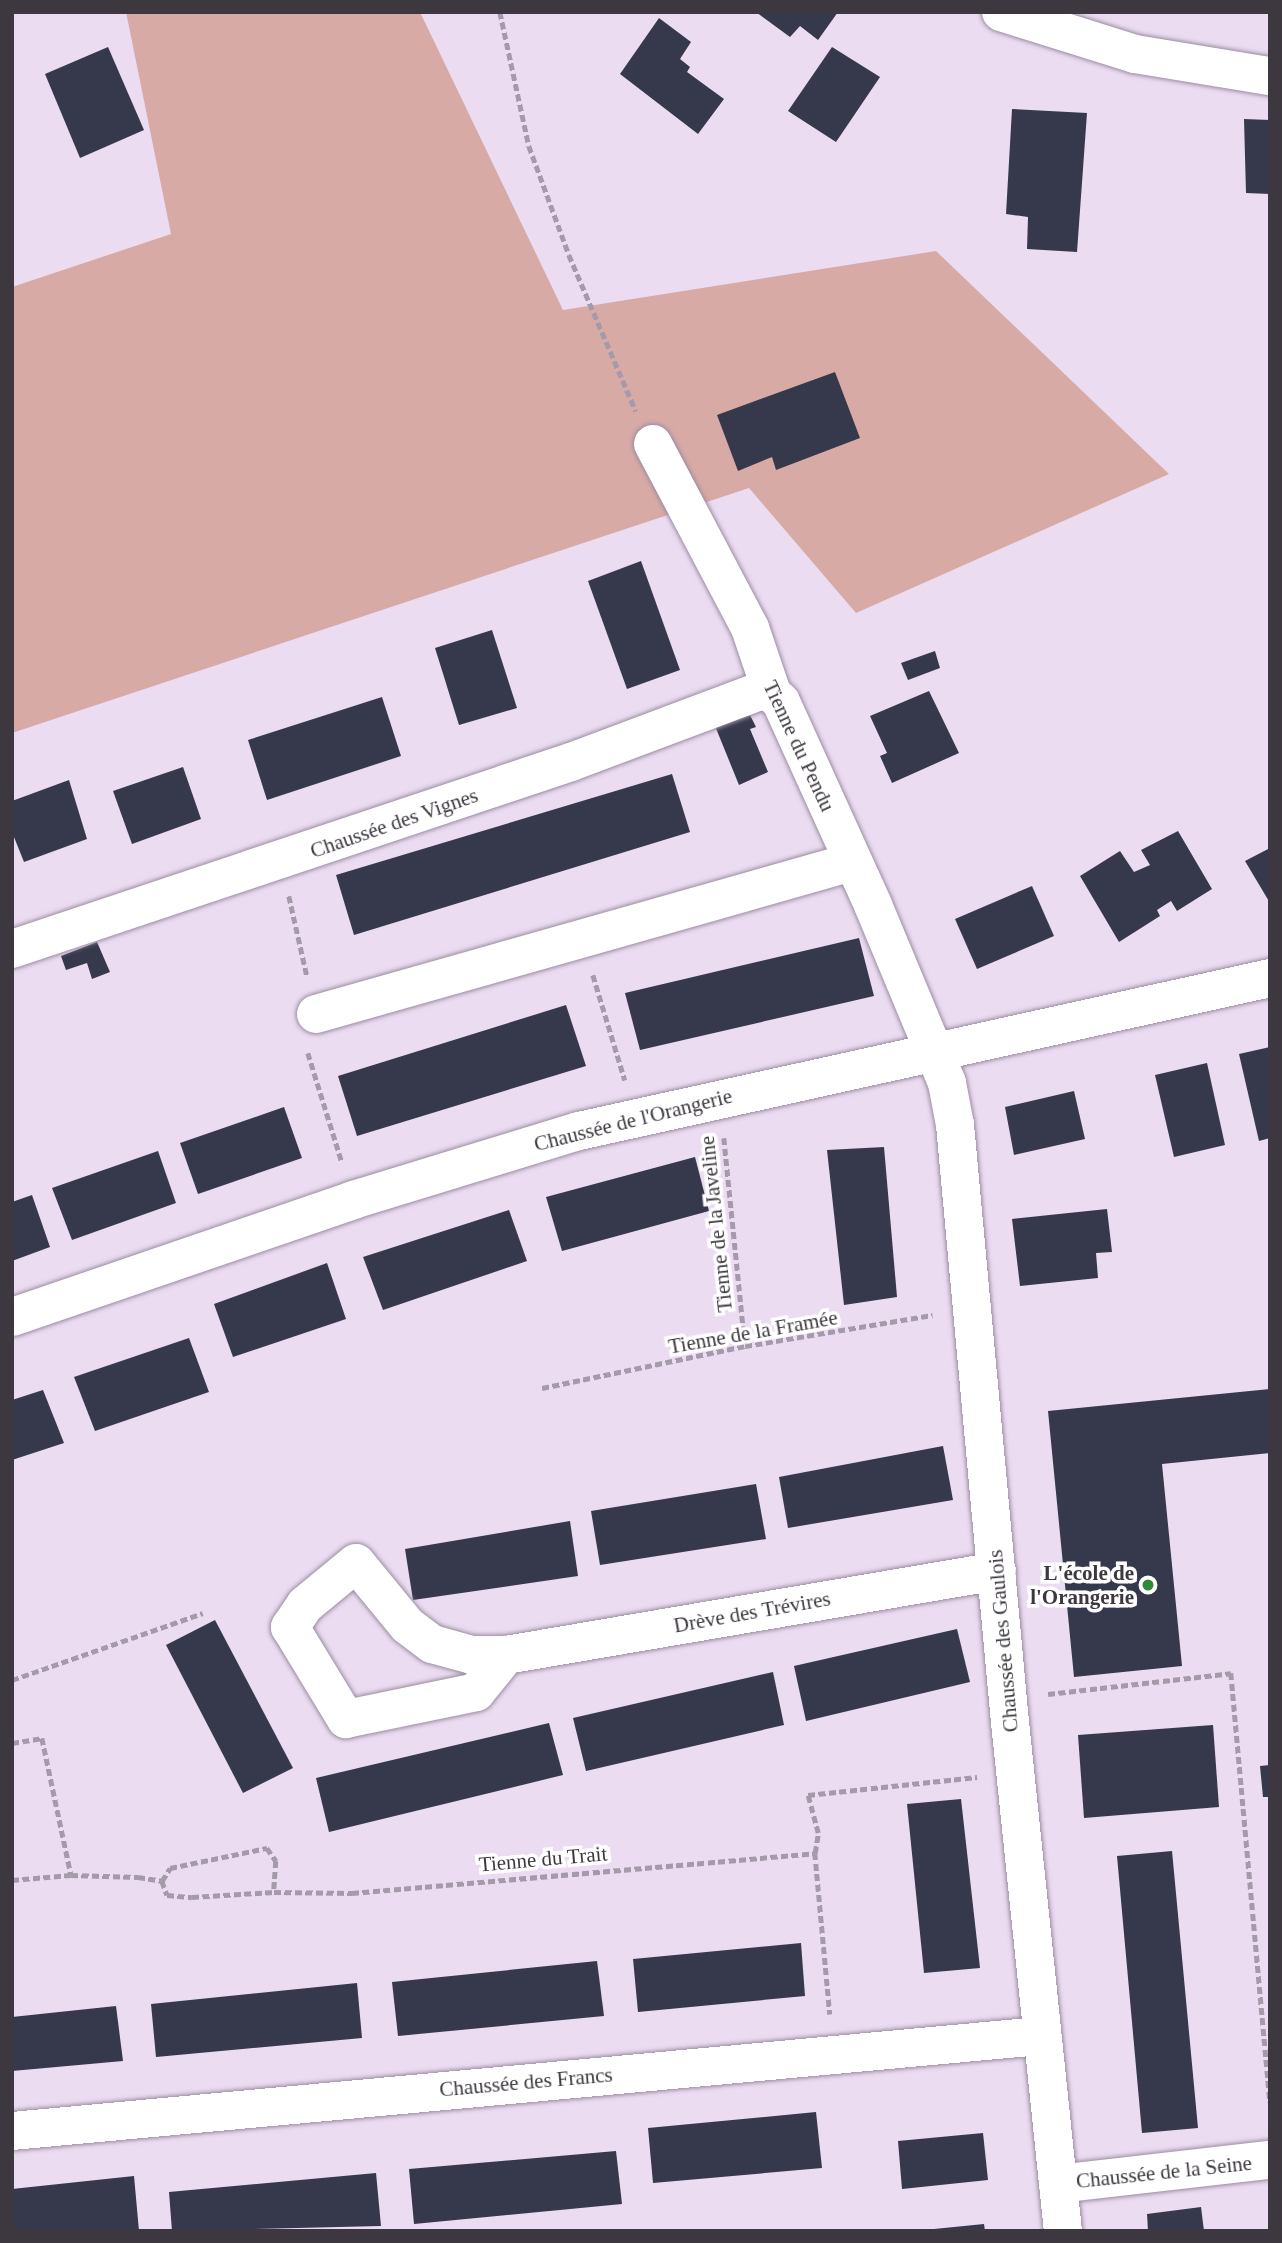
<!DOCTYPE html>
<html>
<head>
<meta charset="utf-8">
<style>
	body { margin:0 }
	#map { position:relative; width:1282px; height:2243px; overflow:hidden; background:#ebdcf2; font-family:Georgia,serif }
	div>[style] { position:absolute }
	.green>* { inset:0; background:#d8aaa6 }
	.building>* { inset:0; background:#36384b }
	.path>* { height:4.5px; margin-top:-2.25px; transform-origin:0; background:repeating-linear-gradient(90deg,#a59aaa 0 7px,transparent 0 10.5px) }
	.roads { filter:drop-shadow(0 0 2px #9b8da1) drop-shadow(0 0 2px #9b8da1) }
	.street>* { height:38px; margin:-19px; padding:0 19px; transform-origin:19px; border-radius:19px; background:#fff }
	.dots>* { width:19px; height:19px; translate:-50% -50%; box-sizing:border-box; border:4px solid #fff; border-radius:50% }
	span { translate:-50% -50%; white-space:nowrap; text-align:center; line-height:1.15; -webkit-text-stroke:7px #fff; paint-order:stroke }
	.street-label { font-size:21px; color:#3d373f }
	.poi-label { font-size:21px; color:#3d373f; font-weight:700 }
	.right { translate:-100% -50%; text-align:right }
	.frame { position:absolute; inset:0; border:14px solid #3d373f; pointer-events:none }
</style>
</head>
<body>
<div id="map">
	<div class="green">
		<i style="clip-path:polygon(126px 12px,420px 12px,563px 310px,936px 251px,1169px 474px,856px 613px,749px 488px,12px 733px,12px 287px,171px 234px)"></i>
	</div>
	<div class="building">
		<i style="clip-path:polygon(756px 12px,838px 12px,818px 40px,800px 26px,790px 37px)"></i>
		<i style="clip-path:polygon(659px 18px,691px 42px,680px 59px,690px 67px,687px 72px,724px 99px,698px 134px,620px 74px)"></i>
		<i style="clip-path:polygon(108px 47px,144px 130px,80px 158px,45px 74px)"></i>
		<i style="clip-path:polygon(832px 47px,880px 77px,836px 142px,788px 111px)"></i>
		<i style="clip-path:polygon(1012px 109px,1087px 113px,1077px 252px,1027px 249px,1028px 217px,1006px 214px)"></i>
		<i style="clip-path:polygon(1244px 119px,1270px 120px,1270px 194px,1246px 193px)"></i>
		<i style="clip-path:polygon(835px 372px,860px 438px,776px 470px,772px 457px,738px 471px,717px 415px)"></i>
		<i style="clip-path:polygon(641px 561px,680px 670px,627px 689px,588px 581px)"></i>
		<i style="clip-path:polygon(492px 630px,517px 708px,459px 725px,435px 648px)"></i>
		<i style="clip-path:polygon(935px 651px,940px 668px,908px 680px,901px 663px)"></i>
		<i style="clip-path:polygon(929px 691px,959px 753px,892px 783px,880px 756px,887px 753px,870px 716px)"></i>
		<i style="clip-path:polygon(382px 697px,401px 756px,267px 800px,248px 740px)"></i>
		<i style="clip-path:polygon(747px 709px,756px 727px,750px 729px,768px 772px,739px 785px,713px 721px)"></i>
		<i style="clip-path:polygon(183px 767px,201px 819px,132px 844px,113px 791px)"></i>
		<i style="clip-path:polygon(672px 774px,690px 832px,354px 935px,336px 875px)"></i>
		<i style="clip-path:polygon(69px 780px,87px 839px,24px 862px,12px 832px,12px 801px)"></i>
		<i style="clip-path:polygon(1178px 831px,1212px 889px,1177px 911px,1171px 901px,1157px 910px,1160px 916px,1119px 942px,1080px 876px,1120px 851px,1134px 872px,1150px 865px,1141px 850px)"></i>
		<i style="clip-path:polygon(1270px 848px,1270px 903px,1245px 861px)"></i>
		<i style="clip-path:polygon(1032px 886px,1054px 936px,977px 969px,955px 919px)"></i>
		<i style="clip-path:polygon(859px 938px,874px 996px,640px 1050px,625px 993px)"></i>
		<i style="clip-path:polygon(97px 942px,110px 972px,92px 979px,87px 963px,66px 970px,61px 956px)"></i>
		<i style="clip-path:polygon(566px 1005px,586px 1066px,357px 1136px,338px 1076px)"></i>
		<i style="clip-path:polygon(1270px 1047px,1270px 1138px,1259px 1141px,1239px 1054px)"></i>
		<i style="clip-path:polygon(1207px 1063px,1225px 1145px,1174px 1157px,1155px 1075px)"></i>
		<i style="clip-path:polygon(1074px 1091px,1085px 1139px,1014px 1155px,1005px 1107px)"></i>
		<i style="clip-path:polygon(284px 1107px,302px 1158px,198px 1194px,180px 1143px)"></i>
		<i style="clip-path:polygon(884px 1147px,897px 1297px,844px 1305px,827px 1150px)"></i>
		<i style="clip-path:polygon(158px 1151px,176px 1203px,72px 1240px,52px 1188px)"></i>
		<i style="clip-path:polygon(695px 1157px,709px 1211px,562px 1251px,546px 1197px)"></i>
		<i style="clip-path:polygon(32px 1195px,50px 1247px,12px 1261px,12px 1202px)"></i>
		<i style="clip-path:polygon(1107px 1209px,1112px 1252px,1096px 1253px,1098px 1278px,1020px 1286px,1012px 1219px)"></i>
		<i style="clip-path:polygon(509px 1210px,527px 1261px,383px 1310px,363px 1257px)"></i>
		<i style="clip-path:polygon(327px 1263px,346px 1319px,233px 1357px,214px 1304px)"></i>
		<i style="clip-path:polygon(189px 1338px,209px 1392px,95px 1431px,74px 1377px)"></i>
		<i style="clip-path:polygon(1270px 1389px,1270px 1453px,1162px 1464px,1182px 1666px,1074px 1677px,1048px 1411px)"></i>
		<i style="clip-path:polygon(43px 1390px,64px 1443px,12px 1460px,12px 1400px)"></i>
		<i style="clip-path:polygon(943px 1446px,953px 1500px,788px 1528px,779px 1477px)"></i>
		<i style="clip-path:polygon(756px 1484px,766px 1539px,600px 1565px,591px 1511px)"></i>
		<i style="clip-path:polygon(570px 1521px,578px 1576px,413px 1600px,405px 1549px)"></i>
		<i style="clip-path:polygon(215px 1620px,293px 1768px,243px 1793px,166px 1645px)"></i>
		<i style="clip-path:polygon(957px 1629px,970px 1682px,806px 1721px,794px 1666px)"></i>
		<i style="clip-path:polygon(773px 1672px,784px 1725px,586px 1771px,573px 1718px)"></i>
		<i style="clip-path:polygon(549px 1723px,563px 1775px,329px 1832px,316px 1778px)"></i>
		<i style="clip-path:polygon(1213px 1725px,1219px 1807px,1084px 1818px,1078px 1735px)"></i>
		<i style="clip-path:polygon(1270px 1765px,1270px 1797px,1263px 1797px,1260px 1766px)"></i>
		<i style="clip-path:polygon(961px 1799px,980px 1968px,924px 1973px,907px 1804px)"></i>
		<i style="clip-path:polygon(1172px 1851px,1198px 2128px,1142px 2133px,1117px 1856px)"></i>
		<i style="clip-path:polygon(801px 1943px,805px 1996px,638px 2012px,633px 1959px)"></i>
		<i style="clip-path:polygon(597px 1961px,604px 2016px,398px 2036px,392px 1982px)"></i>
		<i style="clip-path:polygon(357px 1983px,362px 2038px,156px 2057px,151px 2004px)"></i>
		<i style="clip-path:polygon(116px 2006px,123px 2061px,12px 2071px,12px 2017px)"></i>
		<i style="clip-path:polygon(816px 2112px,822px 2168px,653px 2183px,648px 2128px)"></i>
		<i style="clip-path:polygon(983px 2133px,988px 2180px,902px 2189px,898px 2141px)"></i>
		<i style="clip-path:polygon(616px 2151px,622px 2204px,414px 2224px,409px 2169px)"></i>
		<i style="clip-path:polygon(376px 2173px,381px 2226px,172px 2231px,169px 2192px)"></i>
		<i style="clip-path:polygon(134px 2176px,139px 2231px,12px 2231px,12px 2189px)"></i>
		<i style="clip-path:polygon(1201px 2207px,1204px 2231px,1148px 2231px,1147px 2214px)"></i>
		<i style="clip-path:polygon(984px 2224px,985px 2231px,934px 2231px,934px 2229px)"></i>
	</div>
	<div class="path">
		<i style="left:500px;top:12px;width:137px;rotate:77.8deg"></i>
		<i style="left:529px;top:146px;width:116px;rotate:69.8deg"></i>
		<i style="left:569px;top:255px;width:170px;rotate:66.8deg"></i>
		<i style="left:289px;top:896px;width:82px;rotate:77.3deg"></i>
		<i style="left:593px;top:975px;width:110px;rotate:73.1deg"></i>
		<i style="left:308px;top:1053px;width:114px;rotate:72.7deg"></i>
		<i style="left:724px;top:1138px;width:209px;rotate:84.2deg"></i>
		<i style="left:542px;top:1388px;width:207px;rotate:-11.7deg"></i>
		<i style="left:745px;top:1346px;width:190px;rotate:-9.4deg"></i>
		<i style="left:12px;top:1680px;width:202px;rotate:-19.3deg"></i>
		<i style="left:1048px;top:1694px;width:184px;rotate:-6.5deg"></i>
		<i style="left:1231px;top:1673px;width:431px;rotate:84.8deg"></i>
		<i style="left:12px;top:1743px;width:30px;rotate:-9deg"></i>
		<i style="left:42px;top:1738px;width:140px;rotate:78deg"></i>
		<i style="left:815px;top:1853px;width:20px;rotate:-81deg"></i>
		<i style="left:818px;top:1833px;width:39px;rotate:-105deg"></i>
		<i style="left:808px;top:1795px;width:170px;rotate:-6.1deg"></i>
		<i style="left:12px;top:1880px;width:59px;rotate:-4.8deg"></i>
		<i style="left:71px;top:1875px;width:67px;rotate:1.7deg"></i>
		<i style="left:138px;top:1877px;width:24px;rotate:9deg"></i>
		<i style="left:162px;top:1881px;width:15px;rotate:70deg"></i>
		<i style="left:167px;top:1895px;width:25px;rotate:5deg"></i>
		<i style="left:192px;top:1897px;width:82px;rotate:-3.5deg"></i>
		<i style="left:274px;top:1892px;width:78px;rotate:0.7deg"></i>
		<i style="left:352px;top:1893px;width:465px;rotate:-4.9deg"></i>
		<i style="left:815px;top:1853px;width:162px;rotate:84.7deg"></i>
		<i style="left:162px;top:1881px;width:15px;rotate:-58deg"></i>
		<i style="left:170px;top:1868px;width:99px;rotate:-11.7deg"></i>
		<i style="left:267px;top:1848px;width:16px;rotate:55deg"></i>
		<i style="left:276px;top:1861px;width:31px;rotate:94deg"></i>
	</div>
	<div class="roads">
		<div class="street">
			<i style="left:1001px;top:12px;width:140px;rotate:17.4deg"></i>
			<i style="left:1135px;top:54px;width:137px;rotate:9.3deg"></i>
			<i style="left:653px;top:444px;width:208px;rotate:62.2deg"></i>
			<i style="left:750px;top:628px;width:69px;rotate:71.3deg"></i>
			<i style="left:772px;top:693px;width:13px;rotate:45deg"></i>
			<i style="left:781px;top:702px;width:223px;rotate:65.6deg"></i>
			<i style="left:873px;top:905px;width:193px;rotate:67.4deg"></i>
			<i style="left:947px;top:1083px;width:43px;rotate:79.2deg"></i>
			<i style="left:955px;top:1125px;width:600px;rotate:84.74deg"></i>
			<i style="left:1010px;top:1722px;width:512px;rotate:84.06deg"></i>
			<i style="left:12px;top:949px;width:589px;rotate:-18.5deg"></i>
			<i style="left:571px;top:762px;width:202px;rotate:-20.6deg"></i>
			<i style="left:760px;top:691px;width:12px;rotate:9deg"></i>
			<i style="left:316px;top:1014px;width:557px;rotate:-15.83deg"></i>
			<i style="left:12px;top:1317px;width:361px;rotate:-18.9deg"></i>
			<i style="left:353px;top:1200px;width:236px;rotate:-17deg"></i>
			<i style="left:579px;top:1131px;width:708px;rotate:-12.48deg"></i>
			<i style="left:506px;top:1655px;width:34px;rotate:180deg"></i>
			<i style="left:472px;top:1655px;width:41px;rotate:-164.6deg"></i>
			<i style="left:432px;top:1644px;width:31px;rotate:-143deg"></i>
			<i style="left:407px;top:1625px;width:80px;rotate:-129.4deg"></i>
			<i style="left:356px;top:1563px;width:66px;rotate:140.5deg"></i>
			<i style="left:305px;top:1605px;width:27px;rotate:124deg"></i>
			<i style="left:290px;top:1627px;width:108px;rotate:58.7deg"></i>
			<i style="left:346px;top:1719px;width:133px;rotate:-11.7deg"></i>
			<i style="left:476px;top:1692px;width:48px;rotate:-51deg"></i>
			<i style="left:506px;top:1655px;width:498px;rotate:-9.7deg"></i>
			<i style="left:12px;top:2131px;width:1032px;rotate:-5.28deg"></i>
			<i style="left:1058px;top:2184px;width:213px;rotate:-6.5deg"></i>
		</div>
	</div>
	<div class="dots">
		<i style="left:1148px;top:1585px;background:#318a39"></i>
	</div>
	<div class="street-label">
		<span style="left:799px;top:746px;rotate:65deg">Tienne du Pendu</span>
		<span style="left:394px;top:823px;rotate:-19deg">Chaussée des Vignes</span>
		<span style="left:633px;top:1120px;rotate:-14deg">Chaussée de l'Orangerie</span>
		<span style="left:716px;top:1224px;rotate:-96deg">Tienne de la Javeline</span>
		<span style="left:753px;top:1332px;rotate:-10deg">Tienne de la Framée</span>
		<span style="left:752px;top:1612px;rotate:-10deg">Drève des Trévires</span>
		<span style="left:1003px;top:1641px;rotate:-95deg">Chaussée des Gaulois</span>
		<span style="left:543px;top:1859px;rotate:-5deg">Tienne du Trait</span>
		<span style="left:526px;top:2082px;rotate:-5deg">Chaussée des Francs</span>
		<span style="left:1164px;top:2172px;rotate:-6deg">Chaussée de la Seine</span>
	</div>
	<div class="poi-label">
		<span class="right" style="left:1134px;top:1585px">L'école de<br>l'Orangerie</span>
	</div>
	<div class="frame"></div>
</div>
</body>
</html>
